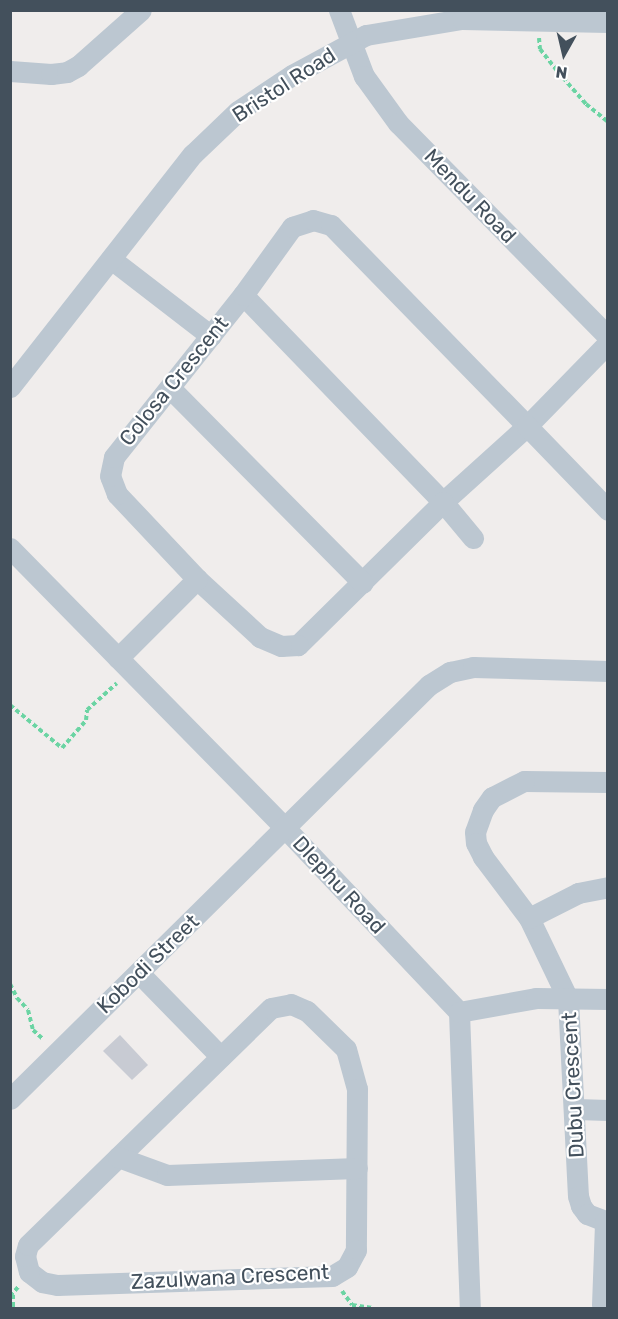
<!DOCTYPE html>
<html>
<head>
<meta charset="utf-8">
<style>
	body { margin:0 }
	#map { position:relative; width:618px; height:1319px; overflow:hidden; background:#f0edec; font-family:Rubik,sans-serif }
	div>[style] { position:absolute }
	.building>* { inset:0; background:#c8cbd3 }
	.path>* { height:4px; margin-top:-2px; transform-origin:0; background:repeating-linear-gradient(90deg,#6bd4a3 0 4.5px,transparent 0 7.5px) }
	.minor>* { height:21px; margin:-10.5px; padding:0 10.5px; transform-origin:10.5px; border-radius:10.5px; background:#bcc7d1 }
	span { translate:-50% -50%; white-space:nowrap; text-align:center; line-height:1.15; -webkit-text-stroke:4.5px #fff; paint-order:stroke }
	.street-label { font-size:21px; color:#43505c }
	.frame { position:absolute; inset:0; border:12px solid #43505c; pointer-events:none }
	.north { position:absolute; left:534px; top:24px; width:60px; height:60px; -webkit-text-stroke:4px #fff; paint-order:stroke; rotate:188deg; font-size:16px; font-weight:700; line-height:24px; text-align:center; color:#43505c }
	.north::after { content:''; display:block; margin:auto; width:21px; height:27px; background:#43505c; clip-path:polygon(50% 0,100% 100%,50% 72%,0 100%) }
</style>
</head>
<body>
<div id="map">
	<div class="building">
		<i style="clip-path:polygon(120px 1035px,148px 1065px,132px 1080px,103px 1051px)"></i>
	</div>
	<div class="path">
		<i style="left:539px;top:38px;width:11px;rotate:85deg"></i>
		<i style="left:540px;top:49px;width:29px;rotate:52deg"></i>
		<i style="left:558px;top:72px;width:43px;rotate:48.8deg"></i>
		<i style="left:586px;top:104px;width:28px;rotate:39deg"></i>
		<i style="left:10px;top:705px;width:67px;rotate:39.6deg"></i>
		<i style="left:62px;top:748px;width:37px;rotate:-49deg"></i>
		<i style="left:86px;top:720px;width:10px;rotate:-84deg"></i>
		<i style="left:87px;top:710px;width:40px;rotate:-42deg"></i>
		<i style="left:10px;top:984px;width:16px;rotate:63deg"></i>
		<i style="left:17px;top:998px;width:16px;rotate:47deg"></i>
		<i style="left:28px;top:1010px;width:21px;rotate:76deg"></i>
		<i style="left:33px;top:1030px;width:13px;rotate:42deg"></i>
		<i style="left:342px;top:1291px;width:17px;rotate:54deg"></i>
		<i style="left:352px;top:1305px;width:21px;rotate:8deg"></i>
		<i style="left:13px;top:1295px;width:13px;rotate:90deg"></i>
		<i style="left:10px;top:1296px;width:12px;rotate:-48deg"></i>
	</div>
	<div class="minor">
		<i style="left:339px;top:10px;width:71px;rotate:69.3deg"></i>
		<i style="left:364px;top:76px;width:58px;rotate:54.1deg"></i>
		<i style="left:398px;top:123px;width:300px;rotate:45.5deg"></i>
		<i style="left:10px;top:71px;width:41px;rotate:4.2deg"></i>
		<i style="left:51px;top:74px;width:16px;rotate:-7deg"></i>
		<i style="left:67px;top:72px;width:13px;rotate:-29deg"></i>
		<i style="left:78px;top:66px;width:84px;rotate:-41.6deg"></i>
		<i style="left:111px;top:259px;width:126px;rotate:37.6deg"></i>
		<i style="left:243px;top:295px;width:288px;rotate:46deg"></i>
		<i style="left:443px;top:502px;width:47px;rotate:50.2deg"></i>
		<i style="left:608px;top:343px;width:116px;rotate:134.3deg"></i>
		<i style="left:527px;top:426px;width:113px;rotate:137.9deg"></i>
		<i style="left:443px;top:502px;width:204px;rotate:135.4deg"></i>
		<i style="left:298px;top:645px;width:17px;rotate:177deg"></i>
		<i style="left:281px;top:646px;width:23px;rotate:-157deg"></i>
		<i style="left:260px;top:637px;width:86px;rotate:-137.4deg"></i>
		<i style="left:197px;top:579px;width:117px;rotate:-133.3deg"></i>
		<i style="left:117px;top:494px;width:19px;rotate:-111deg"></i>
		<i style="left:110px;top:476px;width:19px;rotate:-78deg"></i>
		<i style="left:114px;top:457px;width:207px;rotate:-51.5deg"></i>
		<i style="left:243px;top:295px;width:84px;rotate:-54.2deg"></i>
		<i style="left:292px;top:227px;width:22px;rotate:-18deg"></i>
		<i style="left:313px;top:220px;width:19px;rotate:16deg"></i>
		<i style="left:331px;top:225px;width:281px;rotate:45.7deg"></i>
		<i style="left:527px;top:426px;width:117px;rotate:46deg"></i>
		<i style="left:10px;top:387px;width:296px;rotate:-51.9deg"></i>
		<i style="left:193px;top:154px;width:62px;rotate:-43.7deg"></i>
		<i style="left:238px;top:111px;width:65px;rotate:-33.7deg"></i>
		<i style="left:292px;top:75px;width:84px;rotate:-28.4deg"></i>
		<i style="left:366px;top:35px;width:97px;rotate:-9.5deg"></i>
		<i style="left:462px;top:19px;width:146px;rotate:1.2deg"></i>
		<i style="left:170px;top:388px;width:274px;rotate:45.3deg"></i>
		<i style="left:10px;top:548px;width:394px;rotate:45.5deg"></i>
		<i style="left:286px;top:829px;width:252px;rotate:46.6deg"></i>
		<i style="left:459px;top:1012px;width:296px;rotate:87.9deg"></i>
		<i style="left:118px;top:658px;width:112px;rotate:-45deg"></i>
		<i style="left:608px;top:782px;width:84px;rotate:-179.3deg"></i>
		<i style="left:524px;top:781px;width:36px;rotate:153deg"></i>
		<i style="left:492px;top:797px;width:16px;rotate:125deg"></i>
		<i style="left:483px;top:810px;width:23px;rotate:110deg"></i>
		<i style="left:475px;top:832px;width:11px;rotate:85deg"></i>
		<i style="left:476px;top:843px;width:16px;rotate:63deg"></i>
		<i style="left:483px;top:857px;width:76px;rotate:53deg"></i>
		<i style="left:529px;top:918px;width:90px;rotate:64.3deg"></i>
		<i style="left:568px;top:999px;width:197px;rotate:87.1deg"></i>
		<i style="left:578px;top:1196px;width:10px;rotate:73deg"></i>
		<i style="left:581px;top:1206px;width:10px;rotate:53deg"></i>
		<i style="left:587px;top:1214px;width:22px;rotate:21deg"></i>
		<i style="left:529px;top:918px;width:55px;rotate:-27deg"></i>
		<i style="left:578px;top:893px;width:31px;rotate:-11deg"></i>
		<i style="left:139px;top:973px;width:117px;rotate:45.7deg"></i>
		<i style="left:291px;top:1004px;width:17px;rotate:24deg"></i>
		<i style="left:307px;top:1011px;width:54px;rotate:44.3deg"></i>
		<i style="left:346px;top:1049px;width:41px;rotate:74.6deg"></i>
		<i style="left:357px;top:1089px;width:161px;rotate:90.4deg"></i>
		<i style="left:356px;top:1250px;width:19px;rotate:118deg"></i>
		<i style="left:347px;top:1267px;width:17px;rotate:149deg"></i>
		<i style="left:332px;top:1276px;width:275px;rotate:178.1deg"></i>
		<i style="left:57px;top:1285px;width:15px;rotate:-169deg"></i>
		<i style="left:42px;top:1282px;width:16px;rotate:-142deg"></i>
		<i style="left:29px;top:1272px;width:16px;rotate:-104deg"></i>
		<i style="left:25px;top:1256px;width:11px;rotate:-75deg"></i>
		<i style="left:28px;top:1245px;width:339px;rotate:-44.3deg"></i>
		<i style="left:271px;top:1008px;width:20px;rotate:-11deg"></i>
		<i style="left:459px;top:1012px;width:78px;rotate:-10.3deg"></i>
		<i style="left:536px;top:998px;width:72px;rotate:0.8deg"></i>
		<i style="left:10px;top:1099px;width:589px;rotate:-44.66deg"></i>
		<i style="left:429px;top:685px;width:25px;rotate:-32deg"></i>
		<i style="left:450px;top:672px;width:24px;rotate:-12deg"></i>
		<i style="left:473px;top:667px;width:135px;rotate:1.7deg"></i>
		<i style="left:576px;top:1109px;width:32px;rotate:2deg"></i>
		<i style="left:118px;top:1157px;width:52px;rotate:20.2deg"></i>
		<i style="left:167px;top:1175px;width:190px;rotate:-2.1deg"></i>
		<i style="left:602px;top:1305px;width:83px;rotate:-87.9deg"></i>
	</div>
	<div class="street-label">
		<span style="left:284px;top:85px;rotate:-33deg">Bristol Road</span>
		<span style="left:470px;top:196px;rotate:46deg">Mendu Road</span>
		<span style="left:174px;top:381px;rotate:-51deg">Colosa Crescent</span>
		<span style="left:339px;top:885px;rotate:47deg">Dlephu Road</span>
		<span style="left:148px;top:964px;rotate:-44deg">Kobodi Street</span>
		<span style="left:573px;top:1085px;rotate:-93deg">Dubu Crescent</span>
		<span style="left:230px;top:1277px;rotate:-3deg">Zazulwana Crescent</span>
	</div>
	<div class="frame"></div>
	<div class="north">N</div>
</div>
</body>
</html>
